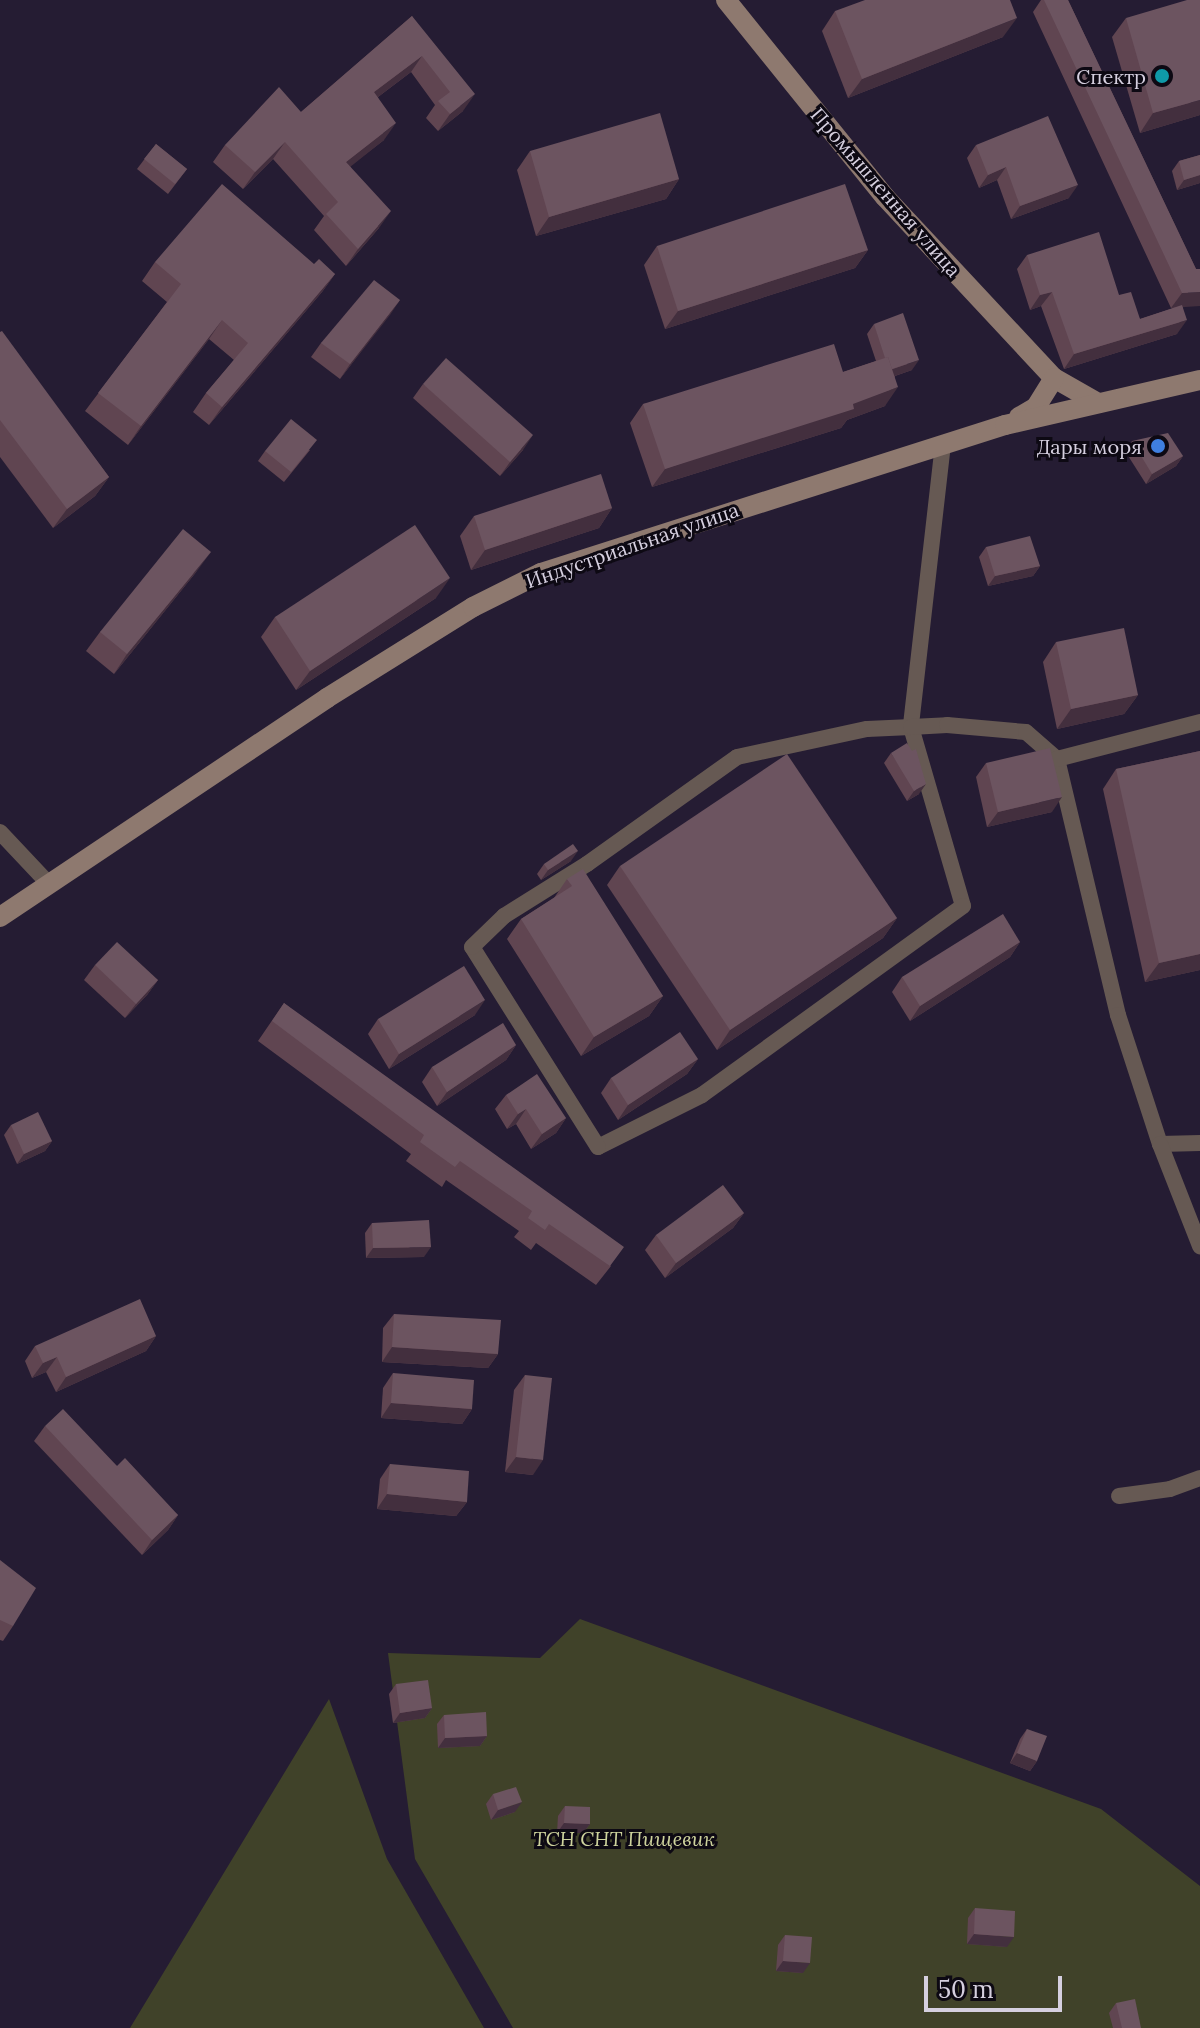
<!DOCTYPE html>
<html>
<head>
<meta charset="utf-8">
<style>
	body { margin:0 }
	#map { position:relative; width:1200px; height:2028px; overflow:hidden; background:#251c33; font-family:Lora,serif }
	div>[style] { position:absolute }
	.green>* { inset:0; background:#404229 }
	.street>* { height:16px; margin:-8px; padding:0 8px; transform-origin:8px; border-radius:8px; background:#665953 }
	.secondary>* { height:20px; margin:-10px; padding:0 10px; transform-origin:10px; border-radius:10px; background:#8e796f }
	.wall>* { inset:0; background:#604551 }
	.shaded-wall>* { inset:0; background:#432f3e }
	.building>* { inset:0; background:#6c5460 }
	.dots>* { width:22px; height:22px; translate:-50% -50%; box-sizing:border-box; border:4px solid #0d0913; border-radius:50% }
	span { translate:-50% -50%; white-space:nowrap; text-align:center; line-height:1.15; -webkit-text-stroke:6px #0d0913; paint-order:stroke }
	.poi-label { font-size:20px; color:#d5cfdf }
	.right { translate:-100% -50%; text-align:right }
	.street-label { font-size:20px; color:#d5cfdf }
	.park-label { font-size:20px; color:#ced39d; font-style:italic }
	.scale { position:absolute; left:924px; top:1976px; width:138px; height:36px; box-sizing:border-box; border:4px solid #d5cfdf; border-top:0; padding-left:10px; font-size:24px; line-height:28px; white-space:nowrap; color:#d5cfdf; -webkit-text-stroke:6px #0d0913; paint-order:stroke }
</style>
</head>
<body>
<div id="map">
	<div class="green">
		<i style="clip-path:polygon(580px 1619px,1101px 1809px,1200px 1886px,1200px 2028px,513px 2028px,415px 1859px,388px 1653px,540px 1658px)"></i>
		<i style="clip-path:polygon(329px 1699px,387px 1859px,484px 2028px,130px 2028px)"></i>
	</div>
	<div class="street">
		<i style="left:943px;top:444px;width:285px;rotate:96.5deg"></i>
		<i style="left:911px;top:727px;width:186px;rotate:73.8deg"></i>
		<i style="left:963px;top:906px;width:322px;rotate:144.1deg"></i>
		<i style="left:702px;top:1095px;width:116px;rotate:153.4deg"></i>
		<i style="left:598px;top:1147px;width:236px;rotate:-122.2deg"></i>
		<i style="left:472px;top:947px;width:45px;rotate:-44.1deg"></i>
		<i style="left:504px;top:916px;width:98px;rotate:-32.1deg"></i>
		<i style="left:587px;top:864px;width:184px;rotate:-35.5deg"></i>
		<i style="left:737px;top:757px;width:133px;rotate:-12.2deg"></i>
		<i style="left:867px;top:729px;width:44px;rotate:-2.6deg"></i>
		<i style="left:911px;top:727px;width:36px;rotate:-3deg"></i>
		<i style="left:947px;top:725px;width:79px;rotate:5.1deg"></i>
		<i style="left:1026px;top:732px;width:41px;rotate:41.1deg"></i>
		<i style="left:1057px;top:759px;width:263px;rotate:76.6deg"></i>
		<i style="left:1118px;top:1015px;width:136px;rotate:72deg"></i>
		<i style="left:1057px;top:759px;width:148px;rotate:-14.5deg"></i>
		<i style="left:0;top:832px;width:71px;rotate:46.7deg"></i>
		<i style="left:1200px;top:1143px;width:40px;rotate:178.6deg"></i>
		<i style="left:1160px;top:1144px;width:110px;rotate:68.6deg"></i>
		<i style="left:1119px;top:1496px;width:51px;rotate:-7.8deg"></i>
		<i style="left:1170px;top:1489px;width:32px;rotate:-20deg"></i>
	</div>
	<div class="secondary">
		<i style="left:726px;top:0;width:253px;rotate:51.1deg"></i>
		<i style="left:885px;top:197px;width:248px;rotate:47deg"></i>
		<i style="left:1054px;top:378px;width:48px;rotate:29.7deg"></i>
		<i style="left:1019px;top:417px;width:20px;rotate:-30deg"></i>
		<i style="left:1036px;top:407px;width:34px;rotate:-58deg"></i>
		<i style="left:0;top:917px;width:394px;rotate:-33.8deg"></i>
		<i style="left:327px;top:698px;width:172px;rotate:-31.9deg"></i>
		<i style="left:473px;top:607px;width:76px;rotate:-26.6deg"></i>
		<i style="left:541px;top:573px;width:487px;rotate:-17.7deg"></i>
		<i style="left:1005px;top:425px;width:200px;rotate:-13deg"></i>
	</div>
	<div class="wall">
		<i style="clip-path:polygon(1041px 0,1068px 0,1196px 269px,1183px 307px,1177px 334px,1064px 369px,1041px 306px,1030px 310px,1017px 269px,1027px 255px,1119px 295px,1140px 319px,1174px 308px,1171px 308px,1033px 12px)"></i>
		<i style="clip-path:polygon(835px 11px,1003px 37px,848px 98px,822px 31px)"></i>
		<i style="clip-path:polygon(412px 16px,463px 111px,438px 131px,426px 118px,435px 105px,411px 72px,378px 97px,384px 140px,350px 166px,379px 228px,346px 266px,314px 230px,324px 216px,273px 159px,243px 189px,213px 162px,225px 145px,301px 112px)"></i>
		<i style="clip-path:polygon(1126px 18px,1200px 115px,1140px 133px,1112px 37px)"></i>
		<i style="clip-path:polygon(156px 144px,187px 169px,168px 194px,137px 169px)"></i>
		<i style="clip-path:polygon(976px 145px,1069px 198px,1011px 219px,997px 180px,979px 188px,967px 158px)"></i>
		<i style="clip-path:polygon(530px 151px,679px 179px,666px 199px,536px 236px,517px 170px)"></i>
		<i style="clip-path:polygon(1200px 155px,1200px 183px,1177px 190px,1172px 171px,1179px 161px)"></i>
		<i style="clip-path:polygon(657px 246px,868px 250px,855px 268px,665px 329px,644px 265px)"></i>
		<i style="clip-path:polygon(155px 262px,314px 264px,335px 274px,322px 292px,209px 425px,193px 412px,206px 393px,234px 360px,209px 339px,128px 445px,85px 411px,167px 302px,142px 281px)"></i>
		<i style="clip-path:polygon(400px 300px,340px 379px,311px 357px,321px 343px)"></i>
		<i style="clip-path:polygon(874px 324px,912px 370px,895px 376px,885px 406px,847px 420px,841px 428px,652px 487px,630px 423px,643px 404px,843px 372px,876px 361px,867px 334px)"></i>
		<i style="clip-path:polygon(0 332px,109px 477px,95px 496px,53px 528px,0 457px)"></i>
		<i style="clip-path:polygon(423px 384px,523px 450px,500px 476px,413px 398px)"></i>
		<i style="clip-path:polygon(1132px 441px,1183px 456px,1176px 466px,1146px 484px,1125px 451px)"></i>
		<i style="clip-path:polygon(310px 450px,284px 482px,258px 461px,265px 451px)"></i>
		<i style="clip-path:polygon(612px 508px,599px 528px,471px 570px,460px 536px,474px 516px)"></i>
		<i style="clip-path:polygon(986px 547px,1040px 566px,1033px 576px,988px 586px,979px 557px)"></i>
		<i style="clip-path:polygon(197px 571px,114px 674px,86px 651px,100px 632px)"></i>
		<i style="clip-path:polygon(436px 598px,296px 690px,261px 637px,275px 617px)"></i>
		<i style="clip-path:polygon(1056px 642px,1138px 695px,1124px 714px,1057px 729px,1043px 662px)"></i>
		<i style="clip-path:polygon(1200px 751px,1200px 970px,1145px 982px,1103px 789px,1116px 769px)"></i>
		<i style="clip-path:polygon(891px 753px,919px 794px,907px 801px,884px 763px)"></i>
		<i style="clip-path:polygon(986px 763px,1052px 812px,987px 827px,976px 777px)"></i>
		<i style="clip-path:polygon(571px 861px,541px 880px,537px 874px,544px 864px)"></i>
		<i style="clip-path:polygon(620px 866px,897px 918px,883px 938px,717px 1050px,607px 885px)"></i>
		<i style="clip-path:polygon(567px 879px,663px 996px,649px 1016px,581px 1056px,507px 939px,521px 919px,554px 898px)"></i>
		<i style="clip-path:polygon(1020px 942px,1010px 957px,910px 1021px,892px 992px,902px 977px)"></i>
		<i style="clip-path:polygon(95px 965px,158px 980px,147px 995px,125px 1018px,84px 980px)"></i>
		<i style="clip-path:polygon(284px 1003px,611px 1266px,596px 1285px,536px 1243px,531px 1250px,514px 1237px,519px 1231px,446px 1180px,442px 1187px,406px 1161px,411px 1154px,258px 1041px)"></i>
		<i style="clip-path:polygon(475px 1015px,389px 1069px,368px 1034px,378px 1019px)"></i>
		<i style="clip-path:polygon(516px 1045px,506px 1060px,437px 1106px,422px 1082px,432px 1067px)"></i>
		<i style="clip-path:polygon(698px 1059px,687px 1074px,618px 1120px,601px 1093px,611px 1078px)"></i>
		<i style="clip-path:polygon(506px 1095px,566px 1118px,556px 1133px,531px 1149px,516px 1124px,507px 1129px,495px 1109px)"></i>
		<i style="clip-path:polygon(11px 1125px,52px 1141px,45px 1151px,17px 1164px,4px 1135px)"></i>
		<i style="clip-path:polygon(744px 1213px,733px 1228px,665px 1278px,645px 1250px,656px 1235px)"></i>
		<i style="clip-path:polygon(372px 1223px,424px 1257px,366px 1258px,365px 1233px)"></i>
		<i style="clip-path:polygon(394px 1314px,498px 1354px,488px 1368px,382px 1362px,383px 1328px)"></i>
		<i style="clip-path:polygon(156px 1336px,146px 1351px,56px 1392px,46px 1372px,32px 1378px,25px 1361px,35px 1346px)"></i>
		<i style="clip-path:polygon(393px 1373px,472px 1409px,462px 1424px,381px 1418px,383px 1388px)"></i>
		<i style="clip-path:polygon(525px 1375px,533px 1475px,505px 1472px,514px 1390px)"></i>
		<i style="clip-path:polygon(45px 1426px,117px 1466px,178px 1515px,168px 1530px,142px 1555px,34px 1441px)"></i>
		<i style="clip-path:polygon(390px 1464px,467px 1502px,456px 1516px,377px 1509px,380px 1479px)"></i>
		<i style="clip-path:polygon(0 1560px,13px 1626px,3px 1641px,0 1640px)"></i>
		<i style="clip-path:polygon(396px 1684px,432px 1708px,425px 1718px,393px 1723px,389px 1694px)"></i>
		<i style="clip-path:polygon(444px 1715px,487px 1736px,480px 1746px,438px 1748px,437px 1724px)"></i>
		<i style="clip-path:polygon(1027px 1729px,1037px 1761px,1030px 1771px,1010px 1763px,1020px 1739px)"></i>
		<i style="clip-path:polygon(493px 1794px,515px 1812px,491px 1820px,486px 1804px)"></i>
		<i style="clip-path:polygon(565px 1806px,590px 1824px,583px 1833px,557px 1833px,558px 1816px)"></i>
		<i style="clip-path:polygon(975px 1908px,1007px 1947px,967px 1944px,968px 1918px)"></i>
		<i style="clip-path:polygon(785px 1935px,803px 1973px,776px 1971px,778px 1945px)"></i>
		<i style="clip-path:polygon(1116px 2003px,1141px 2028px,1113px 2028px,1109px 2013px)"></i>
	</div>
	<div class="shaded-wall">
		<i style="clip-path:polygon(1017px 18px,1003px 37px,848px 98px,862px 79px)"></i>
		<i style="clip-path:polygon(422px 56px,411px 72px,362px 109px,374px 92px)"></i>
		<i style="clip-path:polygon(475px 94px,463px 111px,438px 131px,450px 114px)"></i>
		<i style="clip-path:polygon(1200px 100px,1200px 115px,1140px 133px,1153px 113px)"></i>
		<i style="clip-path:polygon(396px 123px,384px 140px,335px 179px,346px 162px)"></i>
		<i style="clip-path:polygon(285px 142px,273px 159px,243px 189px,255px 172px)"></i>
		<i style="clip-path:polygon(1006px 167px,997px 180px,979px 188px,988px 175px)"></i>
		<i style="clip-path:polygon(1200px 175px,1200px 183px,1177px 190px,1184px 180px)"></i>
		<i style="clip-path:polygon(679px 179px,666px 199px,536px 236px,549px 217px)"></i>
		<i style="clip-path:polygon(1078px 185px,1069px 198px,1011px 219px,1020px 206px)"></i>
		<i style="clip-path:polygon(391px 211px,379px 228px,346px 266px,358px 249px)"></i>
		<i style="clip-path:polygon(868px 250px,855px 268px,665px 329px,678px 311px)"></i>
		<i style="clip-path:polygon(335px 274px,322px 292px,209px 425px,222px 407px)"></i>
		<i style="clip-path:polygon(1052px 292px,1041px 306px,1030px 310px,1040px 295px)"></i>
		<i style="clip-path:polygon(1200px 292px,1200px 306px,1171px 308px,1182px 293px)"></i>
		<i style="clip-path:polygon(400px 300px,390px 315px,340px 379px,350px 364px)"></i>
		<i style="clip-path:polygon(222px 320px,209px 339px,128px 445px,141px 426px)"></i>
		<i style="clip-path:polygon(1187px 320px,1177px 334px,1064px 369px,1074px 354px)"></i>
		<i style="clip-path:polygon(919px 360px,912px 370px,883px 380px,890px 370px)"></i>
		<i style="clip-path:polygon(898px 387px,885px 406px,847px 420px,841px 428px,652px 487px,665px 469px)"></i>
		<i style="clip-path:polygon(533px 435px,523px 450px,500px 476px,510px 462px)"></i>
		<i style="clip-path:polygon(1183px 456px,1176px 466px,1146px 484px,1152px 474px)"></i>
		<i style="clip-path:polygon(109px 477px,95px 496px,53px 528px,67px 509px)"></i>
		<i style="clip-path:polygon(612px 508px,599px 528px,471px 570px,485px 550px)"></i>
		<i style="clip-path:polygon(211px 552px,197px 571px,114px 674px,127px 654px)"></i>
		<i style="clip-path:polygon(1040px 566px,1033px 576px,988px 586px,995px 576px)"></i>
		<i style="clip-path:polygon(450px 578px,436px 598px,296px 690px,310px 671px)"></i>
		<i style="clip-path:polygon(1138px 695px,1124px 714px,1057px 729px,1071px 709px)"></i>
		<i style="clip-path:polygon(926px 784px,919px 794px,907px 801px,914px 791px)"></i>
		<i style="clip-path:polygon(1062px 797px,1052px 812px,987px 827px,998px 812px)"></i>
		<i style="clip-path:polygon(578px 851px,571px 861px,541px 880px,548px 870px)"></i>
		<i style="clip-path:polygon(897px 918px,883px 938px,717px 1050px,730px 1030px)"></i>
		<i style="clip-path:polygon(1020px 942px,1010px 957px,910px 1021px,920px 1006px)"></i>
		<i style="clip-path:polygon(1200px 954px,1200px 970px,1145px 982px,1159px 963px)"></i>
		<i style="clip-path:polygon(158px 980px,147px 995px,125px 1018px,136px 1004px)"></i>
		<i style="clip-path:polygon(663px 996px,649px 1016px,581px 1056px,594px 1037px)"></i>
		<i style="clip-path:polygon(485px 1000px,475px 1015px,389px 1069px,399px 1054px)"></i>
		<i style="clip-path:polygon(516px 1045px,506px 1060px,437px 1106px,447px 1092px)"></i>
		<i style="clip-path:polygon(698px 1059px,687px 1074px,618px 1120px,628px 1105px)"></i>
		<i style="clip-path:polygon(526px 1109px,516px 1124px,507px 1129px,518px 1114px)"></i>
		<i style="clip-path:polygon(566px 1118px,556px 1133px,531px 1149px,542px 1134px)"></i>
		<i style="clip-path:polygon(52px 1141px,45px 1151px,17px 1164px,24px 1154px)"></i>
		<i style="clip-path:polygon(744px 1213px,733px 1228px,665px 1278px,676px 1263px)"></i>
		<i style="clip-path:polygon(431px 1247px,424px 1257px,366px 1258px,373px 1248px)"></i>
		<i style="clip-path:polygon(156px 1336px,146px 1351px,56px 1392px,66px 1377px)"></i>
		<i style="clip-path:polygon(392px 1347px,498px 1354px,488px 1368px,382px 1362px)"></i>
		<i style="clip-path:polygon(57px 1357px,46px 1372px,32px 1378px,43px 1363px)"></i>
		<i style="clip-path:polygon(391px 1403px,472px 1409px,462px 1424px,381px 1418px)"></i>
		<i style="clip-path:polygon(516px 1457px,543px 1460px,533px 1475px,505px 1472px)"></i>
		<i style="clip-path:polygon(387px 1494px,467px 1502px,456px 1516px,377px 1509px)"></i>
		<i style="clip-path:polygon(178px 1515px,168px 1530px,142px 1555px,152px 1540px)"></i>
		<i style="clip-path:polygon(432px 1708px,425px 1718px,393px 1723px,400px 1713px)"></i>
		<i style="clip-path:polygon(487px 1736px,480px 1746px,438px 1748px,445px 1738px)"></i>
		<i style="clip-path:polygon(1017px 1753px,1037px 1761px,1030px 1771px,1010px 1763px)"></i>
		<i style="clip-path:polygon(522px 1802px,515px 1812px,491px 1820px,498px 1810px)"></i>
		<i style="clip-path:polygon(564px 1823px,590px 1824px,583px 1833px,557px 1833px)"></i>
		<i style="clip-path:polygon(974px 1934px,1014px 1937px,1007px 1947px,967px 1944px)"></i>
		<i style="clip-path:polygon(783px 1961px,810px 1963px,803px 1973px,776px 1971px)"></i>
	</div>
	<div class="building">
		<i style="clip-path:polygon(865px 0,1010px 0,1017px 18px,862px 79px,835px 11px)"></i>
		<i style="clip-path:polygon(1044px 0,1068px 0,1196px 269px,1200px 269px,1200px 292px,1182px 293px)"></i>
		<i style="clip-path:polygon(1187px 0,1200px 0,1200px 100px,1153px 113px,1126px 18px)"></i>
		<i style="clip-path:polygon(412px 16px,475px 94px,450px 114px,438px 101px,450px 92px,422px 56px,374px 92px,396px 123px,346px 162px,391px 211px,358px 249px,326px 214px,338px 202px,285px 142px,255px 172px,225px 145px,279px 87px,301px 112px)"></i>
		<i style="clip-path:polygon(660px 113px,679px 179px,549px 217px,530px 151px)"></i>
		<i style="clip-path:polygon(1048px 116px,1078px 185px,1020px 206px,1006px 167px,988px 175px,976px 145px)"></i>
		<i style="clip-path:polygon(156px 144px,187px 169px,175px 184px,144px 159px)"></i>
		<i style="clip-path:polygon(1200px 155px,1200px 175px,1184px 180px,1179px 161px)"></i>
		<i style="clip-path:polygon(222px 184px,314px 264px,319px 259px,335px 274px,222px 407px,206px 393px,248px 343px,222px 320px,141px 426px,98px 393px,181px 284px,155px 262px)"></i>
		<i style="clip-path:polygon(845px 184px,868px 250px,678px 311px,657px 246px)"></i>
		<i style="clip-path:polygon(1099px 232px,1119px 295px,1131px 292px,1140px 319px,1182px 305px,1187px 320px,1074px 354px,1052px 292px,1040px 295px,1027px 255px)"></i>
		<i style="clip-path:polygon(374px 280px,400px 300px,350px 364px,321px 343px)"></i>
		<i style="clip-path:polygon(903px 313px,919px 360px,892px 369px,888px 357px,885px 358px,874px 324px)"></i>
		<i style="clip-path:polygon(2px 331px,109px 477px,67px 509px,0 420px,0 332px)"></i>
		<i style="clip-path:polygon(834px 344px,843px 372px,888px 357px,898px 387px,853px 404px,854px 409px,665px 469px,643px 404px)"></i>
		<i style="clip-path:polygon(446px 358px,533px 435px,510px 462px,423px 384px)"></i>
		<i style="clip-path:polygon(291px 419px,317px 440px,291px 472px,265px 451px)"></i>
		<i style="clip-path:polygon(1168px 433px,1183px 456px,1152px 474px,1132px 441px)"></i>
		<i style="clip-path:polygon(601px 474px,612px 508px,485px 550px,474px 516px)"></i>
		<i style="clip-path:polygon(415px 525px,450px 578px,310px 671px,275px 617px)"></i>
		<i style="clip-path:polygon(183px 529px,211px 552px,127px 654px,100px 632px)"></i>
		<i style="clip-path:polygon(1030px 536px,1040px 566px,995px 576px,986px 547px)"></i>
		<i style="clip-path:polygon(1124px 628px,1138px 695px,1071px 709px,1056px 642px)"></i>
		<i style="clip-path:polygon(907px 743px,912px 751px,916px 749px,926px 784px,914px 791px,891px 753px)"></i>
		<i style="clip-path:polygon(1050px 748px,1062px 797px,998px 812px,986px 763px)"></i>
		<i style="clip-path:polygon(1200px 751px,1200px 954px,1159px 963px,1116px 769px)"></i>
		<i style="clip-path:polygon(787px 754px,897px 918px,730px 1030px,620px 866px)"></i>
		<i style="clip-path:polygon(573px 844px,578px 851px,548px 870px,544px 864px)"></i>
		<i style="clip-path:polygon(583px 869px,663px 996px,594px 1037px,521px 919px,572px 886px,567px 879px)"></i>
		<i style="clip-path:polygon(1003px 914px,1020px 942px,920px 1006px,902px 977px)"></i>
		<i style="clip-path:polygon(117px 942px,158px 980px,136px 1004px,95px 965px)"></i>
		<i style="clip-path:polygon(464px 966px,485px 1000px,399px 1054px,378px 1019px)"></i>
		<i style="clip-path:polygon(284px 1003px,624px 1247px,610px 1266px,549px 1224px,545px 1230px,528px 1218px,532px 1211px,460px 1161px,455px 1167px,420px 1142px,424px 1135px,272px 1021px)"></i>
		<i style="clip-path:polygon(503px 1023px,516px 1045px,447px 1092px,432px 1067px)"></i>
		<i style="clip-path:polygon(680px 1032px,698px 1059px,628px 1105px,611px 1078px)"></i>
		<i style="clip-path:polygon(537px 1074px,566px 1118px,542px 1134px,526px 1109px,518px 1114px,506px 1095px)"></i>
		<i style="clip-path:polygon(38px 1112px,52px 1141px,24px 1154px,11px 1125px)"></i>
		<i style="clip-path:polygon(723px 1185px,744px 1213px,676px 1263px,656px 1235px)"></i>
		<i style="clip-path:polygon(429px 1220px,431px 1247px,373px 1248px,372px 1223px)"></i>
		<i style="clip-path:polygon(140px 1299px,156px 1336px,66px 1377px,57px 1357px,43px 1363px,35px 1346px)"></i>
		<i style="clip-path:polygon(394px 1314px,501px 1320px,498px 1354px,392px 1347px)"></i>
		<i style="clip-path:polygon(393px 1373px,474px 1380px,472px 1409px,391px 1403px)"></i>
		<i style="clip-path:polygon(525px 1375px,552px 1378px,543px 1460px,516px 1457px)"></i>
		<i style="clip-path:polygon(63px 1409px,117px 1466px,125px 1458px,178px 1515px,152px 1540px,45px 1426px)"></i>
		<i style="clip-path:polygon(390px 1464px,469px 1471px,467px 1502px,387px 1494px)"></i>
		<i style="clip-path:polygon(0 1560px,36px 1588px,13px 1626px,0 1620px)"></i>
		<i style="clip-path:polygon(428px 1680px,432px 1708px,400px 1713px,396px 1684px)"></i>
		<i style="clip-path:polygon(486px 1712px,487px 1736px,445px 1738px,444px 1715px)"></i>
		<i style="clip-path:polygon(1027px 1729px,1047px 1736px,1037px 1761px,1017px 1753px)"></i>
		<i style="clip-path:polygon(516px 1787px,522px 1802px,498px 1810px,493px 1794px)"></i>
		<i style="clip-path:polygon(565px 1806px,590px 1807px,590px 1824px,564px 1823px)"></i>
		<i style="clip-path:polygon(975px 1908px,1015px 1911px,1014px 1937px,974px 1934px)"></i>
		<i style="clip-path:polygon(785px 1935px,812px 1937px,810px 1963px,783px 1961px)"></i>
		<i style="clip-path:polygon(1135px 1999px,1141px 2028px,1122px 2028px,1116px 2003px)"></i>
	</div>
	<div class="dots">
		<i style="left:1162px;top:76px;background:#0f9aa8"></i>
		<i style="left:1158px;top:446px;background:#3f7fe0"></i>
	</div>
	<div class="poi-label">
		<span class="right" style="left:1146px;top:76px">Спектр</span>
		<span class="right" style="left:1142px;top:446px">Дары моря</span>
	</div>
	<div class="street-label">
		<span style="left:886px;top:192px;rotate:49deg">Промышленная улица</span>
		<span style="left:632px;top:545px;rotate:-19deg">Индустриальная улица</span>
	</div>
	<div class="park-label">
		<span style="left:624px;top:1838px">ТСН СНТ Пищевик</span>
	</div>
	<div class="scale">50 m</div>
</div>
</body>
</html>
